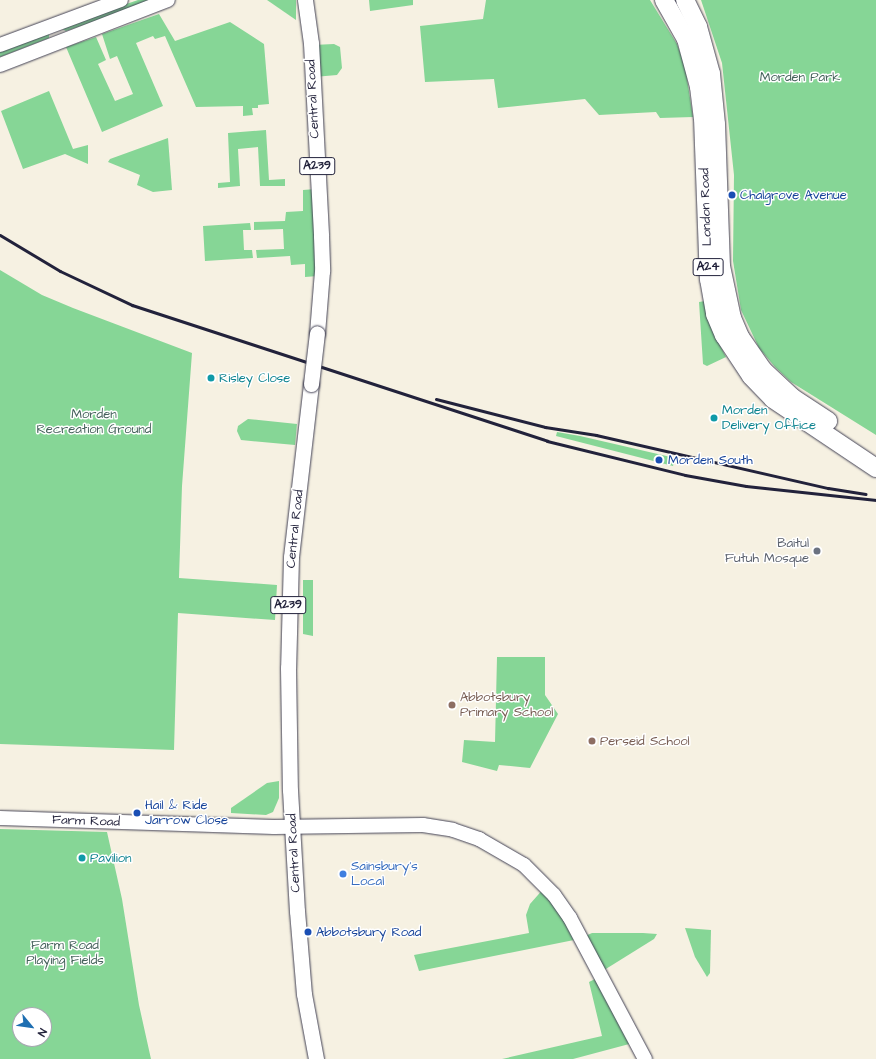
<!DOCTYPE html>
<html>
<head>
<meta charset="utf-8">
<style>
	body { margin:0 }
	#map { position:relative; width:876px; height:1059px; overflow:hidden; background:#f6f1e2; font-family:"Architects Daughter",sans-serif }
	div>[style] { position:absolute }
	.green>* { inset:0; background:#86d696 }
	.roads { filter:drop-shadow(0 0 1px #424154) drop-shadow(0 0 1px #424154) }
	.secondary>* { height:14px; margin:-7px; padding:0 7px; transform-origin:7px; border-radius:7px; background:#fff }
	.primary>* { height:15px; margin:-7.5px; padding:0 7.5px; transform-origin:7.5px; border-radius:7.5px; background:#fff }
	.highway>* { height:18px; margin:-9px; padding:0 9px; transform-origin:9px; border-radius:9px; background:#fff }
	.rail>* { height:3px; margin:-1.5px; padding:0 1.5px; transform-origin:1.5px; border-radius:1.5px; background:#22223b }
	.bridges { filter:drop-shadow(0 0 1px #424154) drop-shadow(0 0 1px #424154) }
	.primary-bridge>* { height:15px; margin:-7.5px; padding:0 7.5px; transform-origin:7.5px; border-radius:7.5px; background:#fff }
	.dots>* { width:11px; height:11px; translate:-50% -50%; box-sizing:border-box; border:2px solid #fff; border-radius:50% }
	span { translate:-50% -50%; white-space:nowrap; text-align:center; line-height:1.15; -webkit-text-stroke:3px #fff; paint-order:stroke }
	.shield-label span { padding:1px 3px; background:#fff; border:1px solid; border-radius:3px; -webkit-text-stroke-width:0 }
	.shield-label { font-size:12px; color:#22223b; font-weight:700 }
	.park-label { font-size:13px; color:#45615b }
	.street-label { font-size:13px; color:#22223b }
	.transit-label { font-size:13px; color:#164399 }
	.left { translate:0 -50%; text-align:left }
	.culture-label { font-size:13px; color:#0d838f }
	.worship-label { font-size:13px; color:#5b616d }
	.right { translate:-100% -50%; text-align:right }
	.education-label { font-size:13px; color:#785e54 }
	.shop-label { font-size:13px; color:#366cbe }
	.north { position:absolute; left:12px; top:1007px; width:40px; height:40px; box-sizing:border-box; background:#fff; border:1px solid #a7a7b1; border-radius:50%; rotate:119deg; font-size:11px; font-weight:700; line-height:16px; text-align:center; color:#22223b }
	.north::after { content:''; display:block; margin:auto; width:14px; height:18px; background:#1f6fb2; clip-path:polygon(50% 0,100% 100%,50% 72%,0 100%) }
</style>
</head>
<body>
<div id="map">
	<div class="green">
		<i style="clip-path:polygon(138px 0,149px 0,150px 3px,66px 31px,62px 29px,65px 25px)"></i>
		<i style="clip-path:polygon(267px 0,296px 0,296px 20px)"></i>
		<i style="clip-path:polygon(369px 0,413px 0,413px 5px,370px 11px)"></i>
		<i style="clip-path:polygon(486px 0,650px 0,677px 44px,685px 66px,693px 117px,660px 118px,656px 112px,599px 115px,585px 99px,498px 108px,494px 79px,425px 82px,420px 26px,483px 19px)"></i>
		<i style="clip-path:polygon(701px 0,876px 0,876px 435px,791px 382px,775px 367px,759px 348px,741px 310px,733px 261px,734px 175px,722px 63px)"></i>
		<i style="clip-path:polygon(159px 14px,175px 41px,230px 22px,264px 44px,269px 104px,258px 105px,258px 108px,252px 108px,253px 115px,243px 116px,243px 106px,196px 107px,165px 36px,155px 39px,153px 36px,136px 43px,163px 106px,102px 132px,66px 47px,96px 37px,106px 60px,98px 64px,115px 101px,133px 94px,117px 56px,110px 59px,102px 34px)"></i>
		<i style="clip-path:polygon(49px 33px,49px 38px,0 57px,0 50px)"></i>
		<i style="clip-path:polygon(334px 44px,340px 47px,342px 68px,337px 75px,314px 77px,313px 45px)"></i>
		<i style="clip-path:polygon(49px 91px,73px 149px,88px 145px,88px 164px,65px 154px,23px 169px,1px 111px)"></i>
		<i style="clip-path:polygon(266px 130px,269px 180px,285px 179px,285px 186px,260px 186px,258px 147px,238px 149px,240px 186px,218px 188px,218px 183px,230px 182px,228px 133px)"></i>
		<i style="clip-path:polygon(168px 138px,172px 190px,153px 192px,137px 185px,140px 175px,108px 162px,110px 159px)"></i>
		<i style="clip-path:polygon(316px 189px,318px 276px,305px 277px,305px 264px,291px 265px,290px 256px,257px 258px,256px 250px,284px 249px,283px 229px,254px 230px,254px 222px,285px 221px,286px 212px,303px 211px,303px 190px)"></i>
		<i style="clip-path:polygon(250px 223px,251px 230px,243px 230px,244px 250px,252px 250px,253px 258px,205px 261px,203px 226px)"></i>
		<i style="clip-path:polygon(0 270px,42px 295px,73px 308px,192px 353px,182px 486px,179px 578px,277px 585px,275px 620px,178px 613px,174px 750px,0 744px)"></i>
		<i style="clip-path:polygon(705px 301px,710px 325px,726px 357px,707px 366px,703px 364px,699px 302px)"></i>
		<i style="clip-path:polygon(248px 419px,297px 424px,295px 445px,241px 440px,237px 431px,238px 426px)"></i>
		<i style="clip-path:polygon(557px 432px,580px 436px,675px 458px,673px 466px,556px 436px)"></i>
		<i style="clip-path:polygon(303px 580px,313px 580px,313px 636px,303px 634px)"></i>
		<i style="clip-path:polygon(497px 657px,545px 657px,545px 695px,558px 714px,530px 768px,499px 765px,497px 771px,462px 762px,464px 740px,495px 742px)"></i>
		<i style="clip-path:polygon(279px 781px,279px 798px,273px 812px,266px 815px,231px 813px,231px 808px,267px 783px)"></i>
		<i style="clip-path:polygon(evenodd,0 829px,107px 832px,122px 899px,139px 1005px,151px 1059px,0 1059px,0 829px,20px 1015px,44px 1015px,44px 1039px,20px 1039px,20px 1015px)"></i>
		<i style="clip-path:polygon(545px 887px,579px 939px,419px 971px,414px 955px,529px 933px,526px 915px,530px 904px)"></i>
		<i style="clip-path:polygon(685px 928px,711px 930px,710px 973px,707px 977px,695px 957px)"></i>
		<i style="clip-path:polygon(592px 933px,643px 933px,657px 934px,654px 939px,601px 972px,583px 937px)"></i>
		<i style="clip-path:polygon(599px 977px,633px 1043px,573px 1059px,502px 1059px,602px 1036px,589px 982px)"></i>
	</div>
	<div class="roads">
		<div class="secondary">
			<i style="left:0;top:45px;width:129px;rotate:-20.4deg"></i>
			<i style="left:0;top:65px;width:180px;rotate:-21.2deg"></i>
			<i style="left:0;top:818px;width:274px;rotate:1.9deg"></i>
			<i style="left:274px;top:827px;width:149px;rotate:-0.8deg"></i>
			<i style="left:423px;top:825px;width:30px;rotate:9deg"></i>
			<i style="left:453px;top:830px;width:28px;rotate:19deg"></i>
			<i style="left:479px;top:839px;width:52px;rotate:30deg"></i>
			<i style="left:524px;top:865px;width:42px;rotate:45deg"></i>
			<i style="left:554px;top:895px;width:28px;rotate:55deg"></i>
			<i style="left:570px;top:918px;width:160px;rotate:62deg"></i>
		</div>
		<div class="primary">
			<i style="left:305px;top:0;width:43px;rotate:82.1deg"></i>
			<i style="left:311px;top:43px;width:193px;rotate:87deg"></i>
			<i style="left:321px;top:236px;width:35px;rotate:88deg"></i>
			<i style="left:322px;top:271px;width:62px;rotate:94.6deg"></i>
			<i style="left:311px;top:384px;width:174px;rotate:96.6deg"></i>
			<i style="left:291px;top:557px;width:111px;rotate:91.5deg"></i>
			<i style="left:288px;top:668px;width:122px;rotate:89.1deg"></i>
			<i style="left:290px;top:790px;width:121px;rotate:86.7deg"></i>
			<i style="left:297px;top:911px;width:83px;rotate:85.2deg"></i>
			<i style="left:304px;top:994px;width:66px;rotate:79.5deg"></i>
		</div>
		<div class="highway">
			<i style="left:664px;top:0;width:45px;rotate:60.6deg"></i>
			<i style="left:686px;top:39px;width:50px;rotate:74.8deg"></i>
			<i style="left:699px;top:87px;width:31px;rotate:83deg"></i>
			<i style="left:703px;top:118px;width:161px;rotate:87.9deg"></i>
			<i style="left:709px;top:279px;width:36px;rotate:80deg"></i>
			<i style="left:715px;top:314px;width:23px;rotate:67deg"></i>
			<i style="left:724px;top:335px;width:49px;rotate:56.6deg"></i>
			<i style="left:751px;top:376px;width:32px;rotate:46deg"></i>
			<i style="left:773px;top:399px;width:124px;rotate:33.8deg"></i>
			<i style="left:685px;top:0;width:30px;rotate:64deg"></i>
			<i style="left:698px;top:27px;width:49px;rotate:74.5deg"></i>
			<i style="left:711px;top:74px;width:50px;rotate:84.3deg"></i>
			<i style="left:716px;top:124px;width:142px;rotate:88deg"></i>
			<i style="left:721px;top:266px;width:53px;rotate:78.1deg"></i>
			<i style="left:732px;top:318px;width:21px;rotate:67deg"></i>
			<i style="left:740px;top:337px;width:40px;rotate:55.1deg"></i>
			<i style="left:763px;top:370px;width:41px;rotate:43deg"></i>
			<i style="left:793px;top:398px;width:42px;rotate:33.3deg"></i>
		</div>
	</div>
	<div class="rail">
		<i style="left:0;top:235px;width:70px;rotate:31deg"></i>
		<i style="left:60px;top:271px;width:80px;rotate:25.3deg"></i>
		<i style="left:132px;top:305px;width:437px;rotate:18.1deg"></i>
		<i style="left:547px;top:441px;width:142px;rotate:13.8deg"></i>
		<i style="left:685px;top:475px;width:62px;rotate:10.2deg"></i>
		<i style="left:746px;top:486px;width:131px;rotate:6.1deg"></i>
		<i style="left:436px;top:399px;width:113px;rotate:14.4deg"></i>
		<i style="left:545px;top:427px;width:52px;rotate:8.9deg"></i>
		<i style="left:596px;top:435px;width:238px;rotate:12.9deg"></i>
		<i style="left:828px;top:488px;width:38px;rotate:9deg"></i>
	</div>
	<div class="bridges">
		<div class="primary-bridge">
			<i style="left:311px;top:384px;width:51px;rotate:-83.3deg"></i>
		</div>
	</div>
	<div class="dots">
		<i style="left:732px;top:195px;background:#1a4fb4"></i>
		<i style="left:211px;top:378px;background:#0f9aa8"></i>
		<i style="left:714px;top:418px;background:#0f9aa8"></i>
		<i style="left:659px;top:460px;background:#1a4fb4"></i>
		<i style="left:817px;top:551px;background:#6b7280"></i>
		<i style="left:452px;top:705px;background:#8d6e63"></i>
		<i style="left:592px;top:741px;background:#8d6e63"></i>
		<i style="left:137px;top:813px;background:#1a4fb4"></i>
		<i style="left:82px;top:858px;background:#0f9aa8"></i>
		<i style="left:343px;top:874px;background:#3f7fe0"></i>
		<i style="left:308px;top:932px;background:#1a4fb4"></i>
	</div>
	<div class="shield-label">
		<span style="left:317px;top:166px">A239</span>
		<span style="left:708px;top:267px">A24</span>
		<span style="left:288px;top:605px">A239</span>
	</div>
	<div class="park-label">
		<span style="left:800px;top:77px">Morden Park</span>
		<span style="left:94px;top:422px">Morden<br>Recreation Ground</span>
		<span style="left:65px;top:953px">Farm Road<br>Playing Fields</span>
	</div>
	<div class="street-label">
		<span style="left:313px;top:99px;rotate:-93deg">Central Road</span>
		<span style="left:706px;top:207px;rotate:-92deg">London Road</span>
		<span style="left:295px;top:529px;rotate:-84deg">Central Road</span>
		<span style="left:86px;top:821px;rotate:2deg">Farm Road</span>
		<span style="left:294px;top:853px;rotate:-93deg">Central Road</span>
	</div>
	<div class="transit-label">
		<span class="left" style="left:740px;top:195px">Chalgrove Avenue</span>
		<span class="left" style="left:668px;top:460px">Morden South</span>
		<span class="left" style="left:145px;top:813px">Hail &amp; Ride<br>Jarrow Close</span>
		<span class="left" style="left:316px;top:932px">Abbotsbury Road</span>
	</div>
	<div class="culture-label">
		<span class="left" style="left:219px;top:378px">Risley Close</span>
		<span class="left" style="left:722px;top:418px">Morden<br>Delivery Office</span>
		<span class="left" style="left:90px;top:858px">Pavilion</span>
	</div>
	<div class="worship-label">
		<span class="right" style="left:809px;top:551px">Baitul<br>Futuh Mosque</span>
	</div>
	<div class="education-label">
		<span class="left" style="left:460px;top:705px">Abbotsbury<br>Primary School</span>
		<span class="left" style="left:600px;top:741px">Perseid School</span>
	</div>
	<div class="shop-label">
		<span class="left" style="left:351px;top:874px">Sainsbury's<br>Local</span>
	</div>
	<div class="north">N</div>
</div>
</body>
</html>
